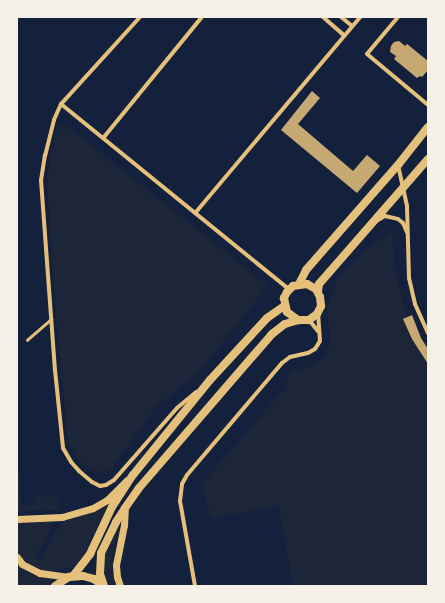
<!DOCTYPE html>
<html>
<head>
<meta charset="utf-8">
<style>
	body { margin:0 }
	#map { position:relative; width:445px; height:603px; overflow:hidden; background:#14213d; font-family:"Space Grotesk",sans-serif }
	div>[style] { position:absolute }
	.green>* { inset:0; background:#1d2539 }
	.building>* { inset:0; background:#c6a872 }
	.service>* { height:2.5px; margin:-1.25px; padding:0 1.25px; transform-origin:1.25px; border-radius:1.25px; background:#e5c07b }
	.minor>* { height:4px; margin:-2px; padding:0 2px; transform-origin:2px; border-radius:2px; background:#e5c07b }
	.secondary>* { height:7px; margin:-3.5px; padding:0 3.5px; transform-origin:3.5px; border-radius:3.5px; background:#e5c07b }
	.primary>* { height:8px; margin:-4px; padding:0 4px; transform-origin:4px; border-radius:4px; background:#e5c07b }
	span { translate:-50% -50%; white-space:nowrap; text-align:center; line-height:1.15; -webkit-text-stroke:3px #f6f1e7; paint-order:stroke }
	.frame { position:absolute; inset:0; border:18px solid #f6f1e7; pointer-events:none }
</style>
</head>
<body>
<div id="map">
	<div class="green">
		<i style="clip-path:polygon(58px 124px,64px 124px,268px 286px,197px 374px,156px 406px,111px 470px,93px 472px,80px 462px,68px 444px,56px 316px,47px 182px,50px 157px)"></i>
		<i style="clip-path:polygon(392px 232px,396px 273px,403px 305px,418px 349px,428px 361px,428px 586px,293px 586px,279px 506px,211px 518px,201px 485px,284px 389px,290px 372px,314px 365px,328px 354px,330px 338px,327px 307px,338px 277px,369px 247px)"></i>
		<i style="clip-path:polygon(17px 474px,19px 474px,22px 506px,34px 505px,35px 497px,59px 496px,61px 510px,17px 511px)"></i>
		<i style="clip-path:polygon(107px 503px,108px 505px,85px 552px,77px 564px,72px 567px,55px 572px,40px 570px,22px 559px,17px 547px,17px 520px,51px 522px,52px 525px,48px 536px,35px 558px,40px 561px,60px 524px,66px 519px)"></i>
		<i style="clip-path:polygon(117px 529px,119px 530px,114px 549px,113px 570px,116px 586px,112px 586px,106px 575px,104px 563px,108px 544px)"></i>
		<i style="clip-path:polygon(17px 563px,22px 569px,35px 575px,53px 579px,45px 586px,24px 586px,17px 584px)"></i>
	</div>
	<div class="building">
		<i style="clip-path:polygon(399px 41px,405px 46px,407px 44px,428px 61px,428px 70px,422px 77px,420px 76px,417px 78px,394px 59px,396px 56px,390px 52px,391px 46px,394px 42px)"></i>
		<i style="clip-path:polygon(312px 91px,320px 98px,298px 124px,353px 171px,367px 155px,380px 166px,357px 193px,281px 130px)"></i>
		<i style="clip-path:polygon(412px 315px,421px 338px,428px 349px,428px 364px,412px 339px,403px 319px)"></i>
	</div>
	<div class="service">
		<i style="left:27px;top:340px;width:32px;rotate:-41deg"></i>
	</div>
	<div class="minor">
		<i style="left:140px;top:17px;width:118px;rotate:132.2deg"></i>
		<i style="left:61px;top:104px;width:17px;rotate:114deg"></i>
		<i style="left:54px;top:120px;width:36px;rotate:104deg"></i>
		<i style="left:45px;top:155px;width:25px;rotate:99deg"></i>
		<i style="left:41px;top:180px;width:191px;rotate:85.8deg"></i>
		<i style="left:55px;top:370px;width:78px;rotate:84.1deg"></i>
		<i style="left:63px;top:448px;width:16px;rotate:60deg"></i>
		<i style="left:71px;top:462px;width:12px;rotate:48deg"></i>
		<i style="left:79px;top:471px;width:17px;rotate:40deg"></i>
		<i style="left:92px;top:482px;width:9px;rotate:27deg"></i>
		<i style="left:100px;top:486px;width:6px;rotate:-9deg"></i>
		<i style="left:106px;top:485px;width:9px;rotate:-32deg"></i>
		<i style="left:114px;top:480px;width:96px;rotate:-48.8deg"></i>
		<i style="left:177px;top:408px;width:25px;rotate:-40deg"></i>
		<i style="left:323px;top:17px;width:28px;rotate:41deg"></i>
		<i style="left:341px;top:17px;width:14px;rotate:39deg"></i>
		<i style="left:398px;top:17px;width:48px;rotate:130deg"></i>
		<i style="left:367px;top:54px;width:80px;rotate:39.9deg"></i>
		<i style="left:61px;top:104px;width:294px;rotate:39.1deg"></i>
		<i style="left:104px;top:137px;width:155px;rotate:-50.8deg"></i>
		<i style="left:398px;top:165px;width:42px;rotate:77.6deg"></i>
		<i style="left:407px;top:206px;width:72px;rotate:88.4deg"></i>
		<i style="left:409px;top:278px;width:27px;rotate:77deg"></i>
		<i style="left:415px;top:304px;width:32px;rotate:66deg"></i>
		<i style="left:196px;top:212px;width:255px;rotate:-49.9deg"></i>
		<i style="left:378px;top:220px;width:8px;rotate:-30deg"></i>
		<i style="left:385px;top:216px;width:13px;rotate:13deg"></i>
		<i style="left:398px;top:219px;width:6px;rotate:39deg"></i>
		<i style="left:403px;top:223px;width:10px;rotate:66deg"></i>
		<i style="left:309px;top:320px;width:14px;rotate:51deg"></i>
		<i style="left:195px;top:586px;width:86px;rotate:-100deg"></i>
		<i style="left:180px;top:501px;width:17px;rotate:-83deg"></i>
		<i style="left:182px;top:484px;width:10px;rotate:-61deg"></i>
		<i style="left:187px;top:475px;width:147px;rotate:-49.7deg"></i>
		<i style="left:282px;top:363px;width:10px;rotate:-37deg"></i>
		<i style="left:290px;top:357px;width:18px;rotate:-13deg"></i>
		<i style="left:308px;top:353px;width:8px;rotate:-30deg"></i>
		<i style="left:315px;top:349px;width:9px;rotate:-58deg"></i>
		<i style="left:320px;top:341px;width:27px;rotate:-94deg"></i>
	</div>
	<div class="secondary">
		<i style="left:17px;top:519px;width:45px;rotate:-2.5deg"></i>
		<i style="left:62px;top:517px;width:32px;rotate:-16deg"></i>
		<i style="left:93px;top:508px;width:16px;rotate:-30deg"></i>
		<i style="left:107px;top:500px;width:28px;rotate:-45deg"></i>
		<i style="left:17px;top:557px;width:9px;rotate:54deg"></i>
		<i style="left:22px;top:564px;width:20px;rotate:27deg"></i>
		<i style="left:40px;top:573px;width:29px;rotate:8deg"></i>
		<i style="left:120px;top:586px;width:9px;rotate:-108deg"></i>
		<i style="left:117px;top:577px;width:12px;rotate:-95deg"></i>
		<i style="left:116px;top:565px;width:41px;rotate:-78.7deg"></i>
		<i style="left:124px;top:525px;width:17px;rotate:-87deg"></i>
	</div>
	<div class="primary">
		<i style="left:299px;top:284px;width:16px;rotate:-63deg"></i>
		<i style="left:306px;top:270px;width:140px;rotate:-48.8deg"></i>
		<i style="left:398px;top:165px;width:48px;rotate:-51.7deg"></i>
		<i style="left:318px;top:292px;width:8px;rotate:-83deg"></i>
		<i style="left:319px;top:284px;width:166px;rotate:-48.9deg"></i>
		<i style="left:73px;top:576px;width:28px;rotate:-52deg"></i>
		<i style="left:90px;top:554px;width:52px;rotate:-64.9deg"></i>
		<i style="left:112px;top:507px;width:38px;rotate:-57deg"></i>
		<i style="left:133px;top:475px;width:122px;rotate:-51deg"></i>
		<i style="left:210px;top:380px;width:84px;rotate:-47.4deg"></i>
		<i style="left:267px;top:318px;width:21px;rotate:-35deg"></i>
		<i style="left:55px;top:586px;width:17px;rotate:-33deg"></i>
		<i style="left:69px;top:577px;width:14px;rotate:-4deg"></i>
		<i style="left:83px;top:576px;width:11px;rotate:15deg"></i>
		<i style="left:94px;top:579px;width:11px;rotate:38deg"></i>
		<i style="left:104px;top:586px;width:13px;rotate:-108deg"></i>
		<i style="left:100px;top:574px;width:21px;rotate:-87deg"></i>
		<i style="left:101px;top:553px;width:34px;rotate:-64deg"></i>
		<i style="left:116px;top:522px;width:17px;rotate:-57deg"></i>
		<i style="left:125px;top:508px;width:24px;rotate:-55deg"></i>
		<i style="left:139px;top:488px;width:203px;rotate:-49.2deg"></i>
		<i style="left:272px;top:334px;width:16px;rotate:-38deg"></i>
		<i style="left:285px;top:324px;width:14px;rotate:-17deg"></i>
		<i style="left:298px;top:320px;width:11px"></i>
		<i style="left:309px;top:320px;width:10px;rotate:-37deg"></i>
		<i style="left:317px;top:314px;width:9px;rotate:-63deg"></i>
		<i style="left:321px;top:306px;width:9px;rotate:-96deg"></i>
		<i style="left:320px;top:297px;width:9px;rotate:-117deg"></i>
		<i style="left:316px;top:289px;width:10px;rotate:-151deg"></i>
		<i style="left:307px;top:284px;width:14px;rotate:172deg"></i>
		<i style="left:293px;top:286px;width:8px;rotate:135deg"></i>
		<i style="left:287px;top:292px;width:7px;rotate:117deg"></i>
		<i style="left:284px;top:298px;width:14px;rotate:78deg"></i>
		<i style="left:287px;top:312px;width:14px;rotate:36deg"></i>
	</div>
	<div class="frame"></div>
</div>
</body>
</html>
